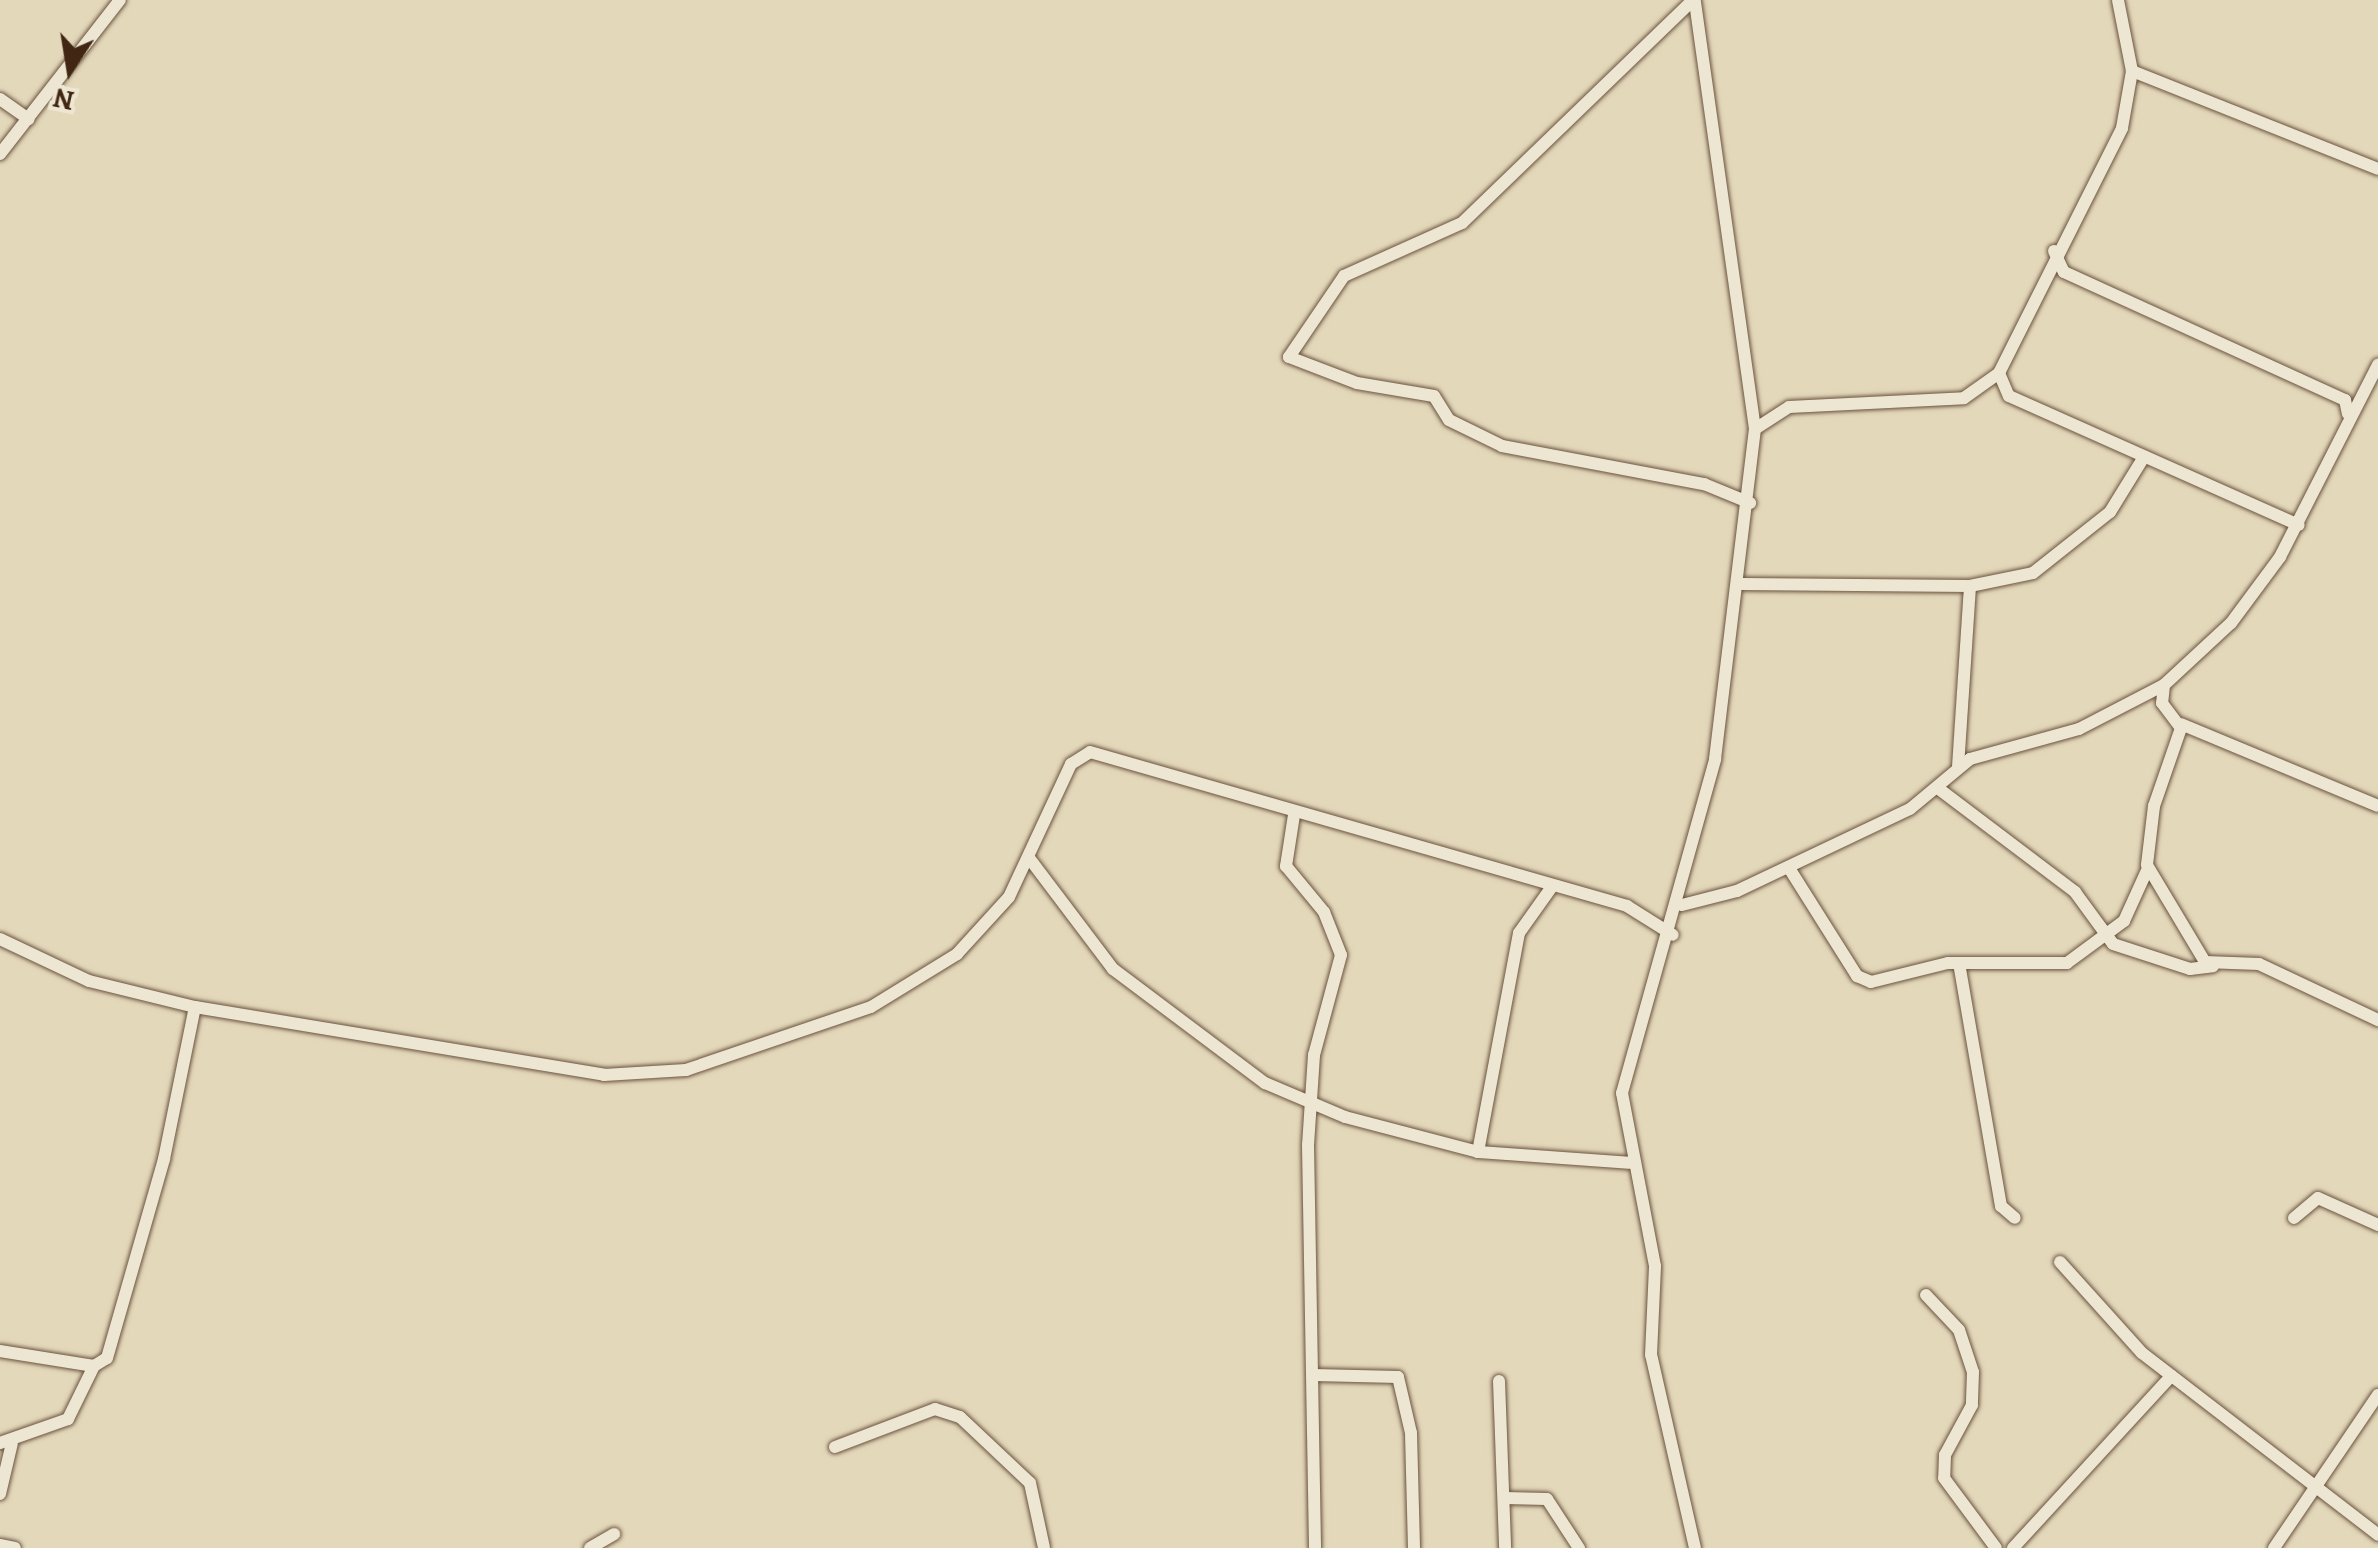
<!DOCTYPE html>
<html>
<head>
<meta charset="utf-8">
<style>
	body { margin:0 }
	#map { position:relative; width:2378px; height:1548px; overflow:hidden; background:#e4d8bb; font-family:Alegreya,serif }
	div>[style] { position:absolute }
	.roads { filter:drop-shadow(0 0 2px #6a533d) drop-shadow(0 0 2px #6a533d) }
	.minor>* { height:12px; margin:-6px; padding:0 6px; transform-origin:6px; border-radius:6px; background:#ede6d3 }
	span { translate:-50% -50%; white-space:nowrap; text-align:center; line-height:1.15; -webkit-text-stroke:8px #ede6d3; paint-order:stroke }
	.north { position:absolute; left:20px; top:20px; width:100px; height:100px; -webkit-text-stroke:8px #ede6d3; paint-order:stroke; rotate:192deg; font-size:28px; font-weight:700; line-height:40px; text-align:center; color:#412713 }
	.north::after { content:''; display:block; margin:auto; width:35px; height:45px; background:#412713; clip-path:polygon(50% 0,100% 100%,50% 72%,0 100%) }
</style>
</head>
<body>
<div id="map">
	<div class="roads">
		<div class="minor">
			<i style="left:1693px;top:0;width:321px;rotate:136deg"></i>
			<i style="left:1462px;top:223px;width:129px;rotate:155.8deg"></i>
			<i style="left:1344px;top:276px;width:98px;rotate:124.2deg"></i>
			<i style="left:1289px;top:357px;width:73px;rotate:20.9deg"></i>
			<i style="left:1357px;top:383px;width:78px;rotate:9.6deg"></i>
			<i style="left:1434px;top:396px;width:28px;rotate:58deg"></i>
			<i style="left:1449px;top:420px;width:59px;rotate:26.1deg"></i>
			<i style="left:1502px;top:446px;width:206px;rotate:10.7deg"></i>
			<i style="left:1704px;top:484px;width:50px;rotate:22.4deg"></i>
			<i style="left:2132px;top:71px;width:265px;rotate:21.7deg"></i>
			<i style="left:0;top:99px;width:35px;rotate:35deg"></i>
			<i style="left:0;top:154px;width:195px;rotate:-52.1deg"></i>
			<i style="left:2054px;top:251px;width:23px;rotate:65deg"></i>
			<i style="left:2064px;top:272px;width:309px;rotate:24.5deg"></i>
			<i style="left:2345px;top:400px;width:14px;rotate:78deg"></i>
			<i style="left:1999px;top:373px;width:25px;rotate:67deg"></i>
			<i style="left:2009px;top:396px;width:317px;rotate:24deg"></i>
			<i style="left:1755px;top:429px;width:40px;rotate:-32.9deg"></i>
			<i style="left:1789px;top:407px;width:175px;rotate:-2.9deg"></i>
			<i style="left:1964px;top:398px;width:43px;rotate:-35.5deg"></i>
			<i style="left:1999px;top:373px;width:274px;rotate:-63.3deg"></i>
			<i style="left:2122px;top:128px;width:58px;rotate:-80deg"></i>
			<i style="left:2132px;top:71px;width:72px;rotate:-101.2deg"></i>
			<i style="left:1742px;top:584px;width:228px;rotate:0.5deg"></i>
			<i style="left:1970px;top:586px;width:64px;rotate:-11.7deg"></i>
			<i style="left:2033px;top:573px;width:98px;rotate:-38.4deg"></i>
			<i style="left:2110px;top:512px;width:65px;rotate:-58.3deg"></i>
			<i style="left:2164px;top:685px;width:18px;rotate:96deg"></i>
			<i style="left:2162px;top:703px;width:31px;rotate:53deg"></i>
			<i style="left:2181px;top:728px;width:83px;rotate:109.1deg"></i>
			<i style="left:2154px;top:806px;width:59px;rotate:96.8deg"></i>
			<i style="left:2147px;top:865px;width:113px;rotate:59.1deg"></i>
			<i style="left:2205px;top:962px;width:54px;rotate:2.1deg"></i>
			<i style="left:2259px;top:964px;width:132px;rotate:25.2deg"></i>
			<i style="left:2181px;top:724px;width:213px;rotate:22.6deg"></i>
			<i style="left:1958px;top:767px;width:181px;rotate:-86.2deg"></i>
			<i style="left:1939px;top:789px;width:171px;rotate:37.1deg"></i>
			<i style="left:2075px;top:892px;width:64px;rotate:53.8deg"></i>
			<i style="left:2113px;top:944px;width:81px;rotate:18deg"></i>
			<i style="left:2190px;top:969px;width:23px;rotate:-7deg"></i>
			<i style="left:1294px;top:815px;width:52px;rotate:98.9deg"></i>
			<i style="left:1286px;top:866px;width:60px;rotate:50.4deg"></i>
			<i style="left:1324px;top:912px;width:46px;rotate:68.4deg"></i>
			<i style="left:1341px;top:955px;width:104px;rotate:105.1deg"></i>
			<i style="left:1314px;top:1055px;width:90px;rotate:93.8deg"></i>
			<i style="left:1308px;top:1145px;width:403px;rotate:89deg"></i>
			<i style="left:1029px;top:858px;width:139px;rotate:52.9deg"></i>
			<i style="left:1113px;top:969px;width:190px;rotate:36.9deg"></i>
			<i style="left:1265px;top:1083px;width:87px;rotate:23deg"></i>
			<i style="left:1345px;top:1117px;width:138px;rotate:14.7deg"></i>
			<i style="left:1478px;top:1152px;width:152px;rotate:4.1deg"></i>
			<i style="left:1789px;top:868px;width:128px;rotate:57.8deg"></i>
			<i style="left:1857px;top:976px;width:15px;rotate:23deg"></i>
			<i style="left:1871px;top:982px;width:79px;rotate:-13.9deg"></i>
			<i style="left:1948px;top:963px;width:119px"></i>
			<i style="left:2067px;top:963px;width:71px;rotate:-36.4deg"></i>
			<i style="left:2124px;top:921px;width:58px;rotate:-65.6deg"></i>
			<i style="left:1682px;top:905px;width:57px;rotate:-14.3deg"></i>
			<i style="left:1737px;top:891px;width:191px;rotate:-25.4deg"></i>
			<i style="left:1910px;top:809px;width:78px;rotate:-39.8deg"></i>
			<i style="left:1970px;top:759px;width:113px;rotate:-15.4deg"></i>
			<i style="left:2079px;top:729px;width:96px;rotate:-27.4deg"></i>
			<i style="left:2164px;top:685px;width:91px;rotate:-42.8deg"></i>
			<i style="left:2231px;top:623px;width:82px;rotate:-53.4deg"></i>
			<i style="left:2280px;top:557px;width:216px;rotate:-63deg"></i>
			<i style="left:0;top:939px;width:98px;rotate:25.3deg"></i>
			<i style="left:89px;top:981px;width:109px;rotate:13.8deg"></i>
			<i style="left:195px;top:1007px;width:415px;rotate:9.4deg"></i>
			<i style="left:604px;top:1075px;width:82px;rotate:-3.5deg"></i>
			<i style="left:686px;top:1070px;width:195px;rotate:-18.8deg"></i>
			<i style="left:871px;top:1007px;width:101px;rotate:-31.6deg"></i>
			<i style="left:957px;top:954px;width:77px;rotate:-47.6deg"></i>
			<i style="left:1009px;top:897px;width:147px;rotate:-65deg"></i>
			<i style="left:1071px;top:764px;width:22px;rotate:-32deg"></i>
			<i style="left:1090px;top:752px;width:559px;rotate:16deg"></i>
			<i style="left:1627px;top:906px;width:54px;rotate:32.2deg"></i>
			<i style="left:1959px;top:963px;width:247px;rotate:80.2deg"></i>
			<i style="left:2001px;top:1206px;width:18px;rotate:41deg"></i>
			<i style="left:1478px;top:1152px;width:223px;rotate:-79.4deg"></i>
			<i style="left:1519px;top:933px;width:55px;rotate:-54.6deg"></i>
			<i style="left:2294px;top:1218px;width:31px;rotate:-40deg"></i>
			<i style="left:2318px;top:1198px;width:66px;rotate:24.2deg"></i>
			<i style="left:2060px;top:1262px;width:122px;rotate:48deg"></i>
			<i style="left:2142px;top:1353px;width:298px;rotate:37.6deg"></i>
			<i style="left:1926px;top:1295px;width:48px;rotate:46.7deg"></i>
			<i style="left:1959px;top:1330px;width:44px;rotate:71.6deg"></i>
			<i style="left:1973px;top:1372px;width:33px;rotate:92deg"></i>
			<i style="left:1972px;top:1405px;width:57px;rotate:118.4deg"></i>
			<i style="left:1945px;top:1455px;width:23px;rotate:92deg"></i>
			<i style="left:1944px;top:1478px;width:87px;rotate:53.4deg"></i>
			<i style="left:0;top:1351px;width:95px;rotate:9.1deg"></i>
			<i style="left:94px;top:1366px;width:15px;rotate:-32deg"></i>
			<i style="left:107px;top:1358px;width:207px;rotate:-74deg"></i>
			<i style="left:164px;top:1159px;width:155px;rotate:-78.5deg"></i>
			<i style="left:1314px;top:1375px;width:84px;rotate:1.4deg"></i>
			<i style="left:1398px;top:1377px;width:57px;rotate:76.9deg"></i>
			<i style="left:1411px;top:1433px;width:115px;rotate:88.5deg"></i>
			<i style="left:1499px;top:1381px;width:167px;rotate:87.9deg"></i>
			<i style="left:0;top:1443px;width:72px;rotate:-19.4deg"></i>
			<i style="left:68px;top:1419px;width:59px;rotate:-63.9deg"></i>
			<i style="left:835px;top:1447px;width:107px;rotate:-20.8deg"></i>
			<i style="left:935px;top:1409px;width:26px;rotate:18deg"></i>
			<i style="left:960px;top:1417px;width:96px;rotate:43.3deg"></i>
			<i style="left:1030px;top:1483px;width:66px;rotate:77.8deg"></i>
			<i style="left:0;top:1494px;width:52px;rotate:-76.8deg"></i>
			<i style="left:1505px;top:1498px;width:42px;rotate:1.4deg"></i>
			<i style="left:1547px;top:1499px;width:59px;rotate:56.9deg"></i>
			<i style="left:0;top:1545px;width:15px;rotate:11deg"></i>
			<i style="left:590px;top:1548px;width:28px;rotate:-30deg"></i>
			<i style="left:1695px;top:1548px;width:198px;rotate:-102.8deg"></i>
			<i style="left:1651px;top:1355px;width:89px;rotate:-87.4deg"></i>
			<i style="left:1655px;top:1266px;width:176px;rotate:-100.8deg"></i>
			<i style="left:1622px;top:1093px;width:347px;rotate:-74.4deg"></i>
			<i style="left:1715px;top:759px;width:332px;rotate:-83.1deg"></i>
			<i style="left:1755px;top:429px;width:433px;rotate:-98deg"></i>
			<i style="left:2013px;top:1548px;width:234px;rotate:-47.4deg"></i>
			<i style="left:2274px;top:1548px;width:185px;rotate:-55.8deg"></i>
		</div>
	</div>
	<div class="north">N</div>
</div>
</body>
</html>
